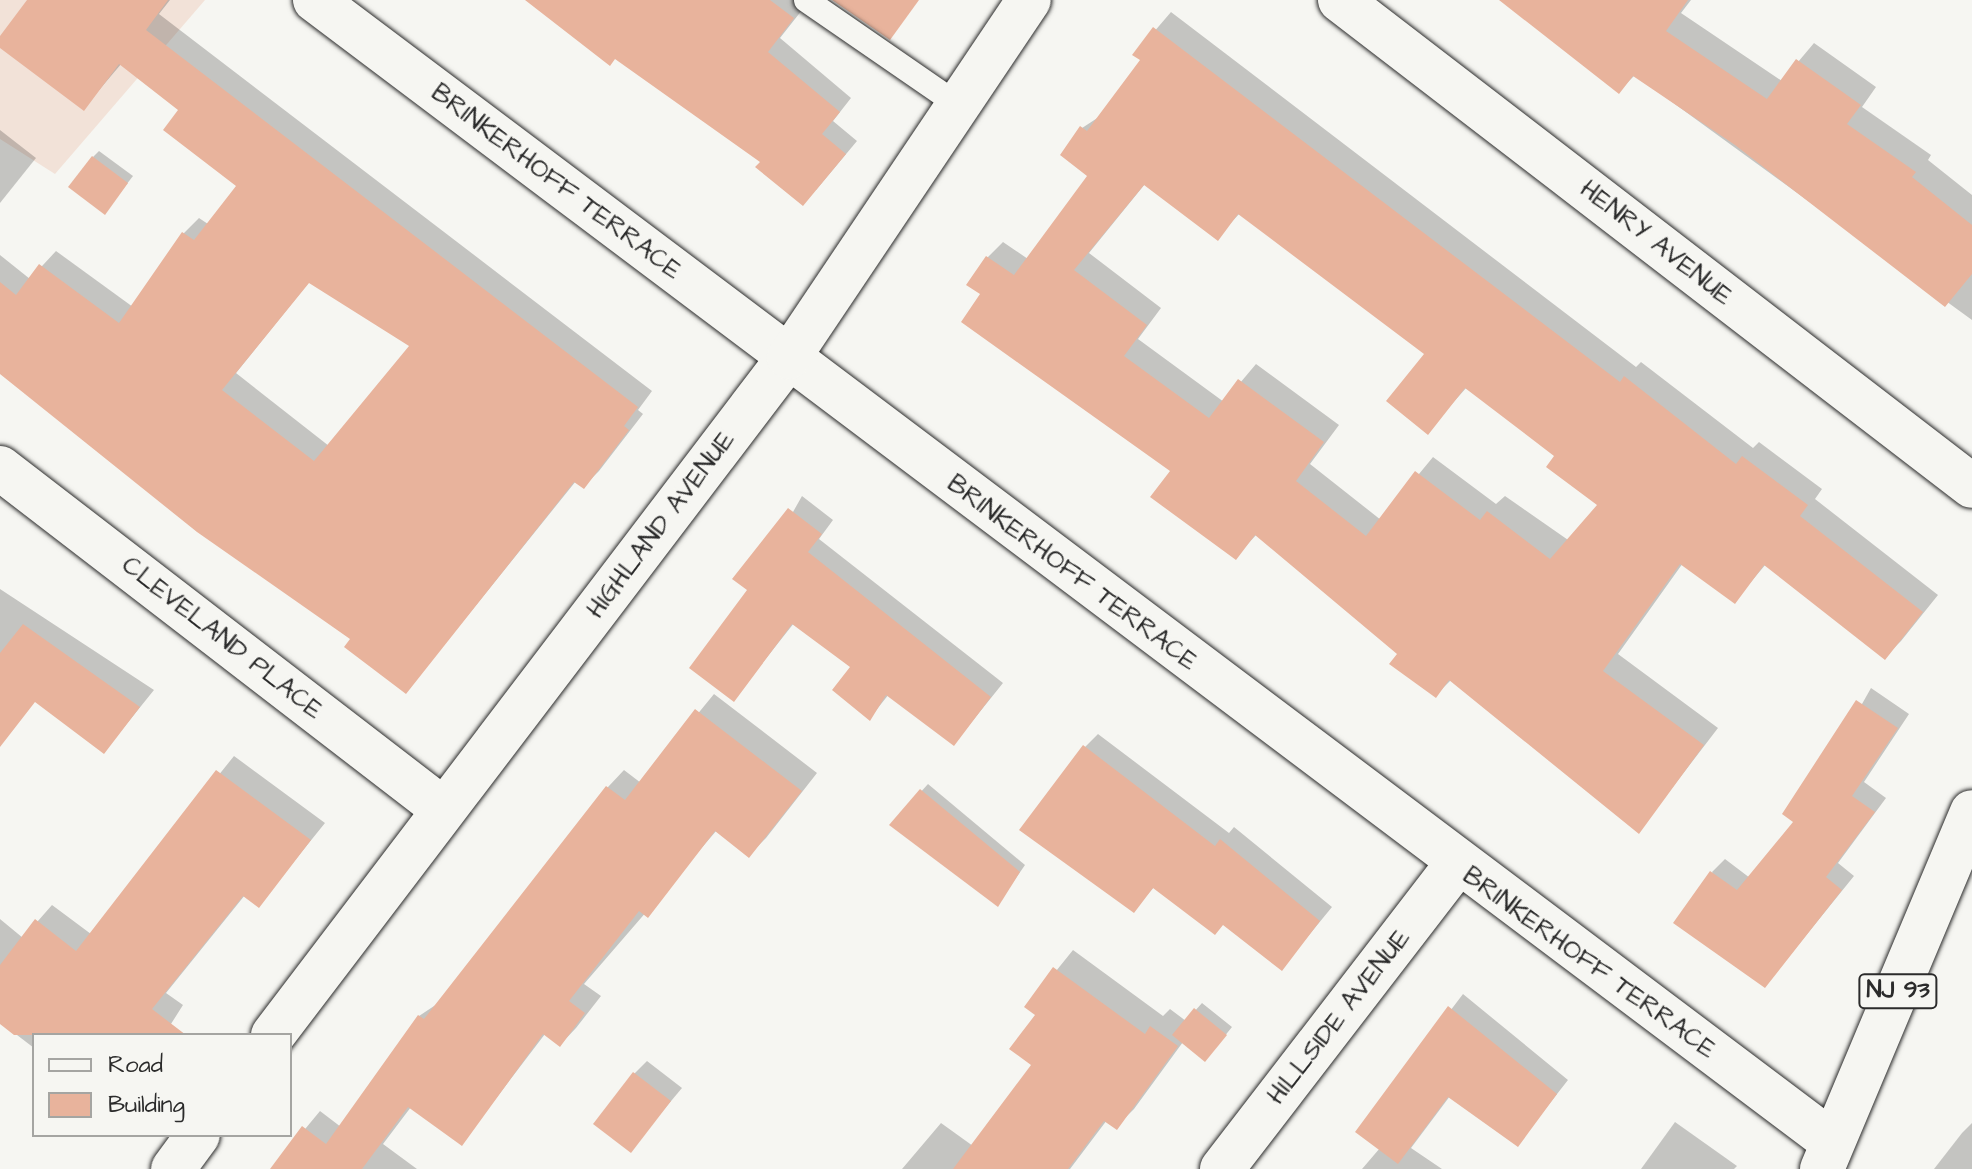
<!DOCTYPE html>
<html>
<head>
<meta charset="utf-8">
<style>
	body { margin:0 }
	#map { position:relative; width:1972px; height:1169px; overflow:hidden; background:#f6f6f2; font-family:"Architects Daughter",sans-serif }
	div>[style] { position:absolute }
	.built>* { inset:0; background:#f2e2d8 }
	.shadow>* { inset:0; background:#0003 }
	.building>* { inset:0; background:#e8b39c }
	.roads { filter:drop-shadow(0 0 2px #2b2b2b) drop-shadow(0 0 2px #2b2b2b) }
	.lane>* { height:24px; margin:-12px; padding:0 12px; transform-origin:12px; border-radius:12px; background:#f6f6f2 }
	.street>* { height:44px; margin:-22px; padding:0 22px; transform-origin:22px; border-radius:22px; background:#f6f6f2 }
	.primary>* { height:44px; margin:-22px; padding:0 22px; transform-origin:22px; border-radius:22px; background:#f6f6f2 }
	span { translate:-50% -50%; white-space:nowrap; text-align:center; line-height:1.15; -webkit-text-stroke:6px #f6f6f2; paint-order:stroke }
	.shield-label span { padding:2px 6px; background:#f6f6f2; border:2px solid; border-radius:6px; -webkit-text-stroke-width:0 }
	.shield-label { font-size:24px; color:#2b2b2b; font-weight:700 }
	.street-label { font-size:26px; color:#2b2b2b }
	.legend { position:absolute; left:32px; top:1033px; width:260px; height:104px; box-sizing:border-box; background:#f6f6f2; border:2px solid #a5a5a2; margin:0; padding:10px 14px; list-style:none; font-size:24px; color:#2b2b2b }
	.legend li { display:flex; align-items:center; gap:16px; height:40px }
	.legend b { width:40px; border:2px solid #a5a5a2 }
</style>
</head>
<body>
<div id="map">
	<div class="built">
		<i style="clip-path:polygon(0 0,205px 0,55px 174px,0 139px)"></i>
	</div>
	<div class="shadow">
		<i style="clip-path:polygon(evenodd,30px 0,170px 0,159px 14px,652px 391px,638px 410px,643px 414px,599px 471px,584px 486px,576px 481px,406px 692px,353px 639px,0 373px,0 255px,30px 279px,56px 251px,133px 307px,184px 233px,199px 218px,208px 224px,238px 185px,181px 110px,122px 63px,83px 109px,0 46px,30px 0,310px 281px,412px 346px,329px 446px,236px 373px,310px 281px)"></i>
		<i style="clip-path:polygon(530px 0,799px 0,806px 5px,780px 38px,851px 98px,833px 121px,857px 141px,816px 190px)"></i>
		<i style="clip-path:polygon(1502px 0,1691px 0,1681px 13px,1782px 81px,1814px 43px,1876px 87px,1862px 107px,1931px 155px,1928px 160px,1972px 195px,1972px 320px,1635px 75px,1619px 91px)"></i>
		<i style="clip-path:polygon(evenodd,1171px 12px,1636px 367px,1641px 362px,1753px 448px,1759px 442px,1822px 489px,1815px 499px,1938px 595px,1901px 641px,1885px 657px,1766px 564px,1734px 602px,1683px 563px,1618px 654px,1718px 728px,1639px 831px,1452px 679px,1436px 695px,1399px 653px,1257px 534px,1235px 558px,1173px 470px,983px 294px,987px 258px,1003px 242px,1028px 259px,1090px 175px,1082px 128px,1102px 115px,1143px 60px,1135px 54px,1171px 12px,1145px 184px,1217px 238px,1240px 213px,1426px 354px,1427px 432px,1467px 387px,1557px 456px,1600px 505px,1571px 542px,1505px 496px,1496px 504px,1433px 457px,1381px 520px,1310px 464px,1339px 425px,1256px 364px,1224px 402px,1138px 339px,1161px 308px,1089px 253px,1145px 184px)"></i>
		<i style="clip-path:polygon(0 130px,36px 158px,0 203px)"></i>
		<i style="clip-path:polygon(99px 151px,133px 176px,110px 206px,93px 157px)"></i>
		<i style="clip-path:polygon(802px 496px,833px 520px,819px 539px,1003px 683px,954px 744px,889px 694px,870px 718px,852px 667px,794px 623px,734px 699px,749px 590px)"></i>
		<i style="clip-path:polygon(0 589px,154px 690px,104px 752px,34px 699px,0 730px)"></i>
		<i style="clip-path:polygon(1871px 688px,1909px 714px,1864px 782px,1886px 798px,1838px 863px,1854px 876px,1765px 986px,1712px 872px,1725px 859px,1750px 878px,1796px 821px)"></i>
		<i style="clip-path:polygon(714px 694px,817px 773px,766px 838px,749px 855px,717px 830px,584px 984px,601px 996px,576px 1028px,560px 1045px,545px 1034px,462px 1143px,411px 1107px,383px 1144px,417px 1169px,272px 1169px,320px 1111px,341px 1127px,419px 1016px,440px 1002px,608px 787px,624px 770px,641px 783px)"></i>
		<i style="clip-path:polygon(1098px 734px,1229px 833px,1234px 827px,1332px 907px,1282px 968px,1224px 923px,1155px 886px,1133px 911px,1085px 747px)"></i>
		<i style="clip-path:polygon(234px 756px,325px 823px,258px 906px,245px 895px,166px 993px,183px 1005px,164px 1035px,34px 1035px,34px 1048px,0 1022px,0 919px,23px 938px,52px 905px,91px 934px)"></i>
		<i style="clip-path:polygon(928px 784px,1025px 865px,998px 904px,891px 825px)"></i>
		<i style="clip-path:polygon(1073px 950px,1163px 1016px,1170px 1009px,1186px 1021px,1202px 1003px,1232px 1027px,1211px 1053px,1183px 1042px,1134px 1109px,1116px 1127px,1107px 1120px,1070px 1169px,902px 1169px,941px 1123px,973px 1146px,1034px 1065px,1038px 1015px,1027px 1007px)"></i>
		<i style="clip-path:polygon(1463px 994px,1568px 1080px,1518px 1144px,1450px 1096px,1411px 1148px,1442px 1169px,1362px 1169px,1380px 1148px,1358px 1132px)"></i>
		<i style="clip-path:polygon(647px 1061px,682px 1088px,630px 1150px,634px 1074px)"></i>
		<i style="clip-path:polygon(1675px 1122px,1737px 1166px,1734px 1169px,1641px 1169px)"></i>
		<i style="clip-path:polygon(1972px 1123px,1972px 1169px,1934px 1169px,1962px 1133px)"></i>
	</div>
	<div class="building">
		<i style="clip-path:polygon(evenodd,27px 0,168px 0,146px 30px,638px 407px,624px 426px,629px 430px,584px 489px,574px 482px,406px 694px,344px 647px,350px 639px,197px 532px,0 374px,0 282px,16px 295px,39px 264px,119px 323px,182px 232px,194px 240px,236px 186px,163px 130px,178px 110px,119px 64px,84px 111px,0 48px,0 36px,27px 0,309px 283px,409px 346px,314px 461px,222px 390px,309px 283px)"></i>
		<i style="clip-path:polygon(525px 0,770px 0,794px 18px,768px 52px,840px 112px,822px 134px,846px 154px,803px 206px,755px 167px,760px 162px,615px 59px,610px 66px)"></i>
		<i style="clip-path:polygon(832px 0,919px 0,890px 40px)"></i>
		<i style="clip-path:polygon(1499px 0,1688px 0,1666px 31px,1767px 99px,1796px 59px,1861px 105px,1847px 124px,1916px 172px,1912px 177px,1972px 225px,1972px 274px,1945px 307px,1735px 145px,1633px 76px,1619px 94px)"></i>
		<i style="clip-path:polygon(evenodd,1153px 27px,1620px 382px,1624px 376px,1736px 464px,1742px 456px,1808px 505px,1800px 516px,1923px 612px,1885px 660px,1764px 565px,1735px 604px,1680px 564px,1603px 671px,1704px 745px,1639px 834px,1449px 680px,1436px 698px,1389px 664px,1397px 654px,1255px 535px,1236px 560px,1150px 497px,1170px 471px,961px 322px,980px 294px,966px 285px,986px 256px,1014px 275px,1087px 176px,1060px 155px,1080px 126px,1087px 131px,1140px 60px,1132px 55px,1153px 27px,1144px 185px,1218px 241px,1238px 214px,1424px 354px,1386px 401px,1428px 435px,1465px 388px,1554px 456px,1546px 467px,1597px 505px,1550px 559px,1487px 511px,1480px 520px,1415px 471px,1366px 536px,1296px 481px,1324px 442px,1238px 379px,1209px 418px,1124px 356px,1147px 325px,1074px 270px,1144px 185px)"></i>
		<i style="clip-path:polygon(92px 156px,128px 183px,105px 215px,68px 187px)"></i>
		<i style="clip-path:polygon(788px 508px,822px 534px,808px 552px,991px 697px,954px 746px,886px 695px,870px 721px,832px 690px,850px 667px,792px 624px,734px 702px,689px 668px,747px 590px,732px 579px)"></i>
		<i style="clip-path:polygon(23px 624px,140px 707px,104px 754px,35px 702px,0 747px,0 653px)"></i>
		<i style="clip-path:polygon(1856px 700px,1898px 728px,1852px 796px,1875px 812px,1826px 877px,1842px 890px,1765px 988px,1673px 923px,1710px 871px,1737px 890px,1793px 822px,1782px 814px)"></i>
		<i style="clip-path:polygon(695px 709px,802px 791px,749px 858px,715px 831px,648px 918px,639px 911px,569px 1001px,585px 1013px,560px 1047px,543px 1034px,462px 1146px,408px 1107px,362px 1169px,270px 1169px,302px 1126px,326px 1144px,418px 1015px,424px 1019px,606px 786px,625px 800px)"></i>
		<i style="clip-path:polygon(1083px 745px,1215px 846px,1220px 839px,1320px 921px,1282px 971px,1223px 925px,1215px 935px,1153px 888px,1134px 913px,1019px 830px)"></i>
		<i style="clip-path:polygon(216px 770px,311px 840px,259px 908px,243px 896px,152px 1009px,186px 1035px,14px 1035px,0 1024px,0 965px,35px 919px,76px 951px)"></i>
		<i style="clip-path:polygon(920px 789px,1020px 872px,998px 907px,889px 825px)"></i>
		<i style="clip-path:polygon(1053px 967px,1145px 1034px,1150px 1026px,1178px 1046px,1117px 1130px,1104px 1121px,1068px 1169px,953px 1169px,1031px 1065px,1009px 1049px,1035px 1015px,1024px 1007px)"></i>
		<i style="clip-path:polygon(1448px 1006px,1557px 1094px,1518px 1147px,1448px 1097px,1398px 1164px,1355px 1132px)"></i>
		<i style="clip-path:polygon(1194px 1008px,1227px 1035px,1205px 1062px,1172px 1035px)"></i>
		<i style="clip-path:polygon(633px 1072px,671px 1101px,631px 1153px,593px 1124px)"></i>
	</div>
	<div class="roads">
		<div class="lane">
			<i style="left:806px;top:0;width:183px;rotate:34.6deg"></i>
		</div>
		<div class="street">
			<i style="left:315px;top:0;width:1899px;rotate:36.97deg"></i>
			<i style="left:1340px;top:0;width:797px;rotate:37.56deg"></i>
			<i style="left:0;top:468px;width:559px;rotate:37.59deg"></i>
			<i style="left:273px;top:1035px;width:852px;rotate:-52.73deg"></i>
			<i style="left:789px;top:357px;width:430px;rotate:-56.1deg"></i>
			<i style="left:173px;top:1169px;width:42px;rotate:-53.7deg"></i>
			<i style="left:1222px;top:1169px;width:384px;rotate:-52.4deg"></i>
		</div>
		<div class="primary">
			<i style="left:1822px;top:1169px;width:387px;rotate:-67.2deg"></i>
		</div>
	</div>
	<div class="shield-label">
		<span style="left:1898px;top:991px">NJ 93</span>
	</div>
	<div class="street-label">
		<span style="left:556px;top:182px;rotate:37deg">BRINKERHOFF TERRACE</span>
		<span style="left:1656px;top:243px;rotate:38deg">HENRY AVENUE</span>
		<span style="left:661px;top:525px;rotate:-53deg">HIGHLAND AVENUE</span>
		<span style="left:1072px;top:573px;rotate:37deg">BRINKERHOFF TERRACE</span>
		<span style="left:222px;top:638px;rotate:38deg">CLEVELAND PLACE</span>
		<span style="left:1589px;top:963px;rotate:36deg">BRINKERHOFF TERRACE</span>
		<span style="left:1339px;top:1017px;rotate:-52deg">HILLSIDE AVENUE</span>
	</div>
	<ul class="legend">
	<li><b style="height:10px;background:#f6f6f2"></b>Road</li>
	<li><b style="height:22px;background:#e8b39c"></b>Building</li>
	</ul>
</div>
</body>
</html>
